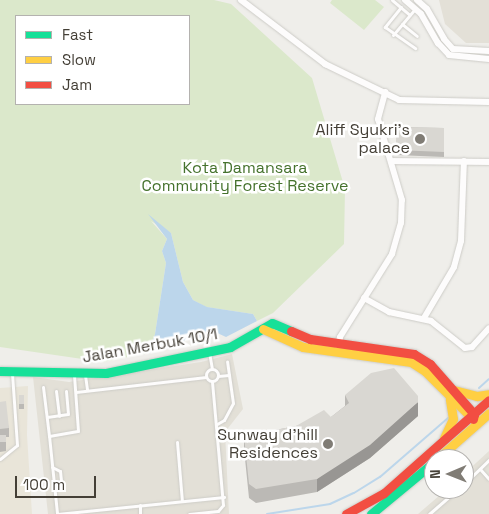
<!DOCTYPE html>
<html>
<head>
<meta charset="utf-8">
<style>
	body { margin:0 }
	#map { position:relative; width:489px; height:514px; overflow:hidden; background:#efeeea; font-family:"Space Grotesk",sans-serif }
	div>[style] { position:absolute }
	.residential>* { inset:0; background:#e3e0d7 }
	.education>* { inset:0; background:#e9e5d9 }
	.green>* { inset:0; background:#dbe8cb }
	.water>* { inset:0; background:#bcd6eb }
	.stream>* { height:2px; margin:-1px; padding:0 1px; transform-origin:1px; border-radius:1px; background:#bcd6eb }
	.roads { filter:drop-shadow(0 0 1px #cdccc7) drop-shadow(0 0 1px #cdccc7) }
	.lane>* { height:3px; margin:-1.5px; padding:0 1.5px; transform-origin:1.5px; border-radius:1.5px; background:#fdfcfc }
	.lane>.ring { margin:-1.5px; padding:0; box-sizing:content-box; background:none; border:3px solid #fdfcfc; border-radius:50% }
	.street>* { height:6px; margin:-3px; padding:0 3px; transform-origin:3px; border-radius:3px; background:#fdfcfc }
	.fast>* { height:9px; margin:-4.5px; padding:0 4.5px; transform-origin:4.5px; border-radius:4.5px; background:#16e098 }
	.slow>* { height:9px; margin:-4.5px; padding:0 4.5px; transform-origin:4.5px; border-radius:4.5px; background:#ffcf43 }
	.jam>* { height:9px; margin:-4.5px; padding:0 4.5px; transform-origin:4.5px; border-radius:4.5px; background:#f24e42 }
	.wall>* { inset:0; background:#bbb9b5 }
	.shaded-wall>* { inset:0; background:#989693 }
	.building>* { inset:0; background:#d9d7d2 }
	.dots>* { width:14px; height:14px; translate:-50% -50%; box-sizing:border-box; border:2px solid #fff; border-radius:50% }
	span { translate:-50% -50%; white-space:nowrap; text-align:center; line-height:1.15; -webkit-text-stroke:5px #fff; paint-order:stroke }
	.poi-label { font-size:16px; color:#443f36 }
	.right { translate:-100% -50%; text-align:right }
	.park-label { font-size:16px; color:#45722d }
	.street-label { font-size:16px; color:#443f36 }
	.legend { position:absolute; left:15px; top:15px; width:175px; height:90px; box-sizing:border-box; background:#fff; border:1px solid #b4b2af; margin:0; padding:6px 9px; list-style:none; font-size:15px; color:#443f36 }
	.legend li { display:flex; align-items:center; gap:10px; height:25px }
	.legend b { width:25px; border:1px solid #b4b2af }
	.north { position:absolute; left:424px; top:449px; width:50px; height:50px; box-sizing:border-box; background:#fff; border:1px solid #b4b2af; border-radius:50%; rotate:269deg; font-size:14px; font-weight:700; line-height:20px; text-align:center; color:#443f36 }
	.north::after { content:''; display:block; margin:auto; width:18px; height:22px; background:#807c75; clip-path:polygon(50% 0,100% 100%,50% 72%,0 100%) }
	.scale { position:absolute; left:15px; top:476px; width:81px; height:22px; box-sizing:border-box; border:2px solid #443f36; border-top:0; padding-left:6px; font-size:15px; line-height:18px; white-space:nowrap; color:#443f36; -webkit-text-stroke:4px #fff; paint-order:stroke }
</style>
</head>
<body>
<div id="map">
	<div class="residential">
		<i style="clip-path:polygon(439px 0,489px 0,489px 43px,466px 43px,445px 24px)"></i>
		<i style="clip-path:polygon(232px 354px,243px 409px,225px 432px,229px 514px,48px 514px,33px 377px,69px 382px,201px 362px)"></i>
		<i style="clip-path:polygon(489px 451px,489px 514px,418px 514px,447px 489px,464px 489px,464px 474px)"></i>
	</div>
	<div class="education">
		<i style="clip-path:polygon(28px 386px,27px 435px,32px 514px,0 514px,0 388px)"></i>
	</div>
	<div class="green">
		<i style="clip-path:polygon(evenodd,0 0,214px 0,231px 4px,312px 78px,345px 189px,344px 244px,273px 313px,257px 321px,253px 314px,206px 307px,193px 300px,183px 282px,171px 233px,151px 221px,167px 239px,162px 251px,166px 263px,155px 334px,148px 353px,103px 362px,0 347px,0 0,16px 16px,189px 16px,189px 104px,16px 104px,16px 16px)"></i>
		<i style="clip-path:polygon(332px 0,375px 0,384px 7px,364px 30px,330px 3px)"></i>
	</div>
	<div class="water">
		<i style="clip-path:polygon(148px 214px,171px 233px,183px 282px,193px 300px,207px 307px,253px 314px,257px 321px,226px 337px,215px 332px,207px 340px,196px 343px,188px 337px,178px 346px,148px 353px,155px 334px,166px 263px,162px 251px,167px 239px)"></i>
	</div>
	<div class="stream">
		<i style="left:479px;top:388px;width:13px;rotate:-42deg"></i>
		<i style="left:267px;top:514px;width:64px;rotate:-9deg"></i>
		<i style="left:330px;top:504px;width:26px;rotate:-25deg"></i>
		<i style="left:354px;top:493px;width:31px;rotate:-32deg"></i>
		<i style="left:380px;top:477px;width:90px;rotate:-40.9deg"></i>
	</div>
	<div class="roads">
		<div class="lane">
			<i style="left:392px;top:0;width:23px;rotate:40deg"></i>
			<i style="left:401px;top:7px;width:26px;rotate:129deg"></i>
			<i style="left:385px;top:27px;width:37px;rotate:35deg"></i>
			<i style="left:402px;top:24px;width:19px;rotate:39deg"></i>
			<i style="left:393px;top:35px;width:34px;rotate:-50deg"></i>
			<i style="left:209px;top:352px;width:17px;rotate:80deg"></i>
			<i class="ring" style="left:206px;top:369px;width:9px;height:9px"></i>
			<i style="left:85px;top:375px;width:15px;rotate:82deg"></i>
			<i style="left:218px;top:376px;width:11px;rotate:-5deg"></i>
			<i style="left:43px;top:387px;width:49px;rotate:83deg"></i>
			<i style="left:56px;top:391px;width:25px;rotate:83deg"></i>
			<i style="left:76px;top:392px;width:131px;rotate:-6.6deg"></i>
			<i style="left:47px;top:417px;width:21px;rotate:-8deg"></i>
			<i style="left:68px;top:414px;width:23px;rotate:-95deg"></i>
			<i style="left:217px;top:424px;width:8px;rotate:-30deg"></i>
			<i style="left:224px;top:420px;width:19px;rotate:-62deg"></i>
			<i style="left:233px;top:403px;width:42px;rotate:-98.1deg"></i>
			<i style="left:177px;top:442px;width:59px;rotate:85.2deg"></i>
			<i style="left:0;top:459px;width:22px;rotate:-39deg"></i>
			<i style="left:17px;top:445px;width:72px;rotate:-94deg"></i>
			<i style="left:52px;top:467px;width:9px;rotate:27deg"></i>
			<i style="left:60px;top:471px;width:10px;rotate:84deg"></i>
			<i style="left:61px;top:481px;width:10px;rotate:135deg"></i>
			<i style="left:480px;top:469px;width:13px;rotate:48deg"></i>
			<i style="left:464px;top:484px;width:35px;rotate:-44deg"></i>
			<i style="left:140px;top:505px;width:9px;rotate:90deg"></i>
			<i style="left:57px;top:513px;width:77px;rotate:-95.9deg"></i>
			<i style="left:49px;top:436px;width:29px;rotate:-10deg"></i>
			<i style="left:78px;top:431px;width:56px;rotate:-94.1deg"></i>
			<i style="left:57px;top:514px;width:168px;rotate:-5.8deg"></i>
			<i style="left:189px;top:514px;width:29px;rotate:-6deg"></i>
			<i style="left:218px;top:511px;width:8px;rotate:-50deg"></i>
			<i style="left:223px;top:505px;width:124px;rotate:-95.1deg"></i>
			<i style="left:429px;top:514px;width:38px;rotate:-41deg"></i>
		</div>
		<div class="street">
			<i style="left:241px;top:0;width:106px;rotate:37.3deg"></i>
			<i style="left:325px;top:64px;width:82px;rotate:25.9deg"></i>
			<i style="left:399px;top:100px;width:90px;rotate:1.3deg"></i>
			<i style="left:405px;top:0;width:21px;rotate:41deg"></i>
			<i style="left:421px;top:14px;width:34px;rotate:60deg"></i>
			<i style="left:438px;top:43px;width:16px;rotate:47deg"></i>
			<i style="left:449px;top:55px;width:40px;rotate:5.7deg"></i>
			<i style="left:417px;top:0;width:13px;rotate:42deg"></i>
			<i style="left:427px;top:9px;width:34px;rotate:60deg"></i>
			<i style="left:444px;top:39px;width:13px;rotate:48deg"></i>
			<i style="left:453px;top:49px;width:36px;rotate:3deg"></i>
			<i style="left:392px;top:161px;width:97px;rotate:0.6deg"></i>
			<i style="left:364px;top:298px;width:29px;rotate:29deg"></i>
			<i style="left:389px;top:312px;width:43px;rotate:12.1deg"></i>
			<i style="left:431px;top:321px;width:43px;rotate:38.5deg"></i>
			<i style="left:465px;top:348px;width:7px;rotate:-8deg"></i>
			<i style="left:472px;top:347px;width:25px;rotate:-48deg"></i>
			<i style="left:424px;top:318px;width:59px;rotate:-59.5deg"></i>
			<i style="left:454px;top:267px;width:27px;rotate:-75deg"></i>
			<i style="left:461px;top:241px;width:80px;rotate:-87.9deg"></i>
			<i style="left:338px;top:346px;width:9px;rotate:-77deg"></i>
			<i style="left:340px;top:337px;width:98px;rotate:-57.9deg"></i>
			<i style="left:392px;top:254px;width:32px;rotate:-74deg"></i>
			<i style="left:401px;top:223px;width:23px;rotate:-88deg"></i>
			<i style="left:402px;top:200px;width:84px;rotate:-106.5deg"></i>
			<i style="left:378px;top:119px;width:28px;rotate:-75deg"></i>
		</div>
		<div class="fast">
			<i style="left:0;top:371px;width:106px;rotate:1.1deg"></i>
			<i style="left:106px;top:373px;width:127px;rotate:-11.8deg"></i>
			<i style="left:230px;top:347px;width:48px;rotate:-29.7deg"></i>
			<i style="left:272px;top:323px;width:21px;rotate:23deg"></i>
			<i style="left:371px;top:514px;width:82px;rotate:-39.5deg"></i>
		</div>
		<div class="slow">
			<i style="left:263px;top:329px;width:44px;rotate:24.2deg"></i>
			<i style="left:303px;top:347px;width:109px;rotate:7.9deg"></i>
			<i style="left:411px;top:362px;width:17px;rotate:33deg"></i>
			<i style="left:425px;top:371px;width:68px;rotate:45deg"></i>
			<i style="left:454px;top:390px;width:24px;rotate:15deg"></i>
			<i style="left:477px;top:396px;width:12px;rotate:-9deg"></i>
			<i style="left:444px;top:438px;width:21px;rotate:-65deg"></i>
			<i style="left:453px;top:419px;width:20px;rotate:-99deg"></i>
			<i style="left:437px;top:459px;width:69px;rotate:-41.5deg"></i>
		</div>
		<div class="jam">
			<i style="left:291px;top:331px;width:21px;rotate:23deg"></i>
			<i style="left:310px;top:339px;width:105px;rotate:8.2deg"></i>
			<i style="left:414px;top:354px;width:19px;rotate:32deg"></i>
			<i style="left:430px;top:364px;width:67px;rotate:48.7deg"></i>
			<i style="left:474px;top:414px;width:5px;rotate:101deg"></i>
			<i style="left:346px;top:514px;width:43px;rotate:-28.9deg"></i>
			<i style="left:384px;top:493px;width:140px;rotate:-41.5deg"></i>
		</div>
	</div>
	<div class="wall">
		<i style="clip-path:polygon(396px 127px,444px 128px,444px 157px,396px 155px)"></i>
		<i style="clip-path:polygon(19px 395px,24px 395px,24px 409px,19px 409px)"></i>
		<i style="clip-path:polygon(345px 395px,418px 416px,370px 458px,317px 492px,256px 503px,249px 498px,244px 449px,244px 436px,296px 426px,331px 417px,345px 406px)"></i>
		<i style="clip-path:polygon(0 402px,9px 428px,9px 437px,6px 437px,6px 451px,0 452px)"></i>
	</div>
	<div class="shaded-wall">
		<i style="clip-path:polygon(418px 402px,418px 416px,370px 458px,317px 492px,317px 479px)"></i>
	</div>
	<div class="building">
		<i style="clip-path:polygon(396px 127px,444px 128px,444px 152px,396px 150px)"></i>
		<i style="clip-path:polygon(394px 368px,418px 396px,418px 402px,370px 445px,317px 479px,256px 489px,249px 484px,244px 436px,296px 426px,324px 410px,331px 417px,349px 403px,345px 395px,371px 373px)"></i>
		<i style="clip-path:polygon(19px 395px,24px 395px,24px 404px,19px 404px)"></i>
		<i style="clip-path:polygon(6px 401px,9px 428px,0 429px,0 402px)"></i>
		<i style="clip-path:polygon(0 435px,6px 435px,6px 442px,0 442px)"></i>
	</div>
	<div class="dots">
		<i style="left:420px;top:139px;background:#807c75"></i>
		<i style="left:328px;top:444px;background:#807c75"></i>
	</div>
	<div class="poi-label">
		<span class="right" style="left:410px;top:139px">Aliff Syukri's<br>palace</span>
		<span class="right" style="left:318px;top:444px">Sunway d'hill<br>Residences</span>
	</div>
	<div class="park-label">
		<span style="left:245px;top:177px">Kota Damansara<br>Community Forest Reserve</span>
	</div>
	<div class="street-label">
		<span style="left:150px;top:346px;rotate:-10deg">Jalan Merbuk 10/1</span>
	</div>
	<ul class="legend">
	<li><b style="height:6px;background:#16e098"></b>Fast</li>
	<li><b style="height:6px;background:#ffcf43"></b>Slow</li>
	<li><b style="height:6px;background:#f24e42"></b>Jam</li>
	</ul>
	<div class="north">N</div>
	<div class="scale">100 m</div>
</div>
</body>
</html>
